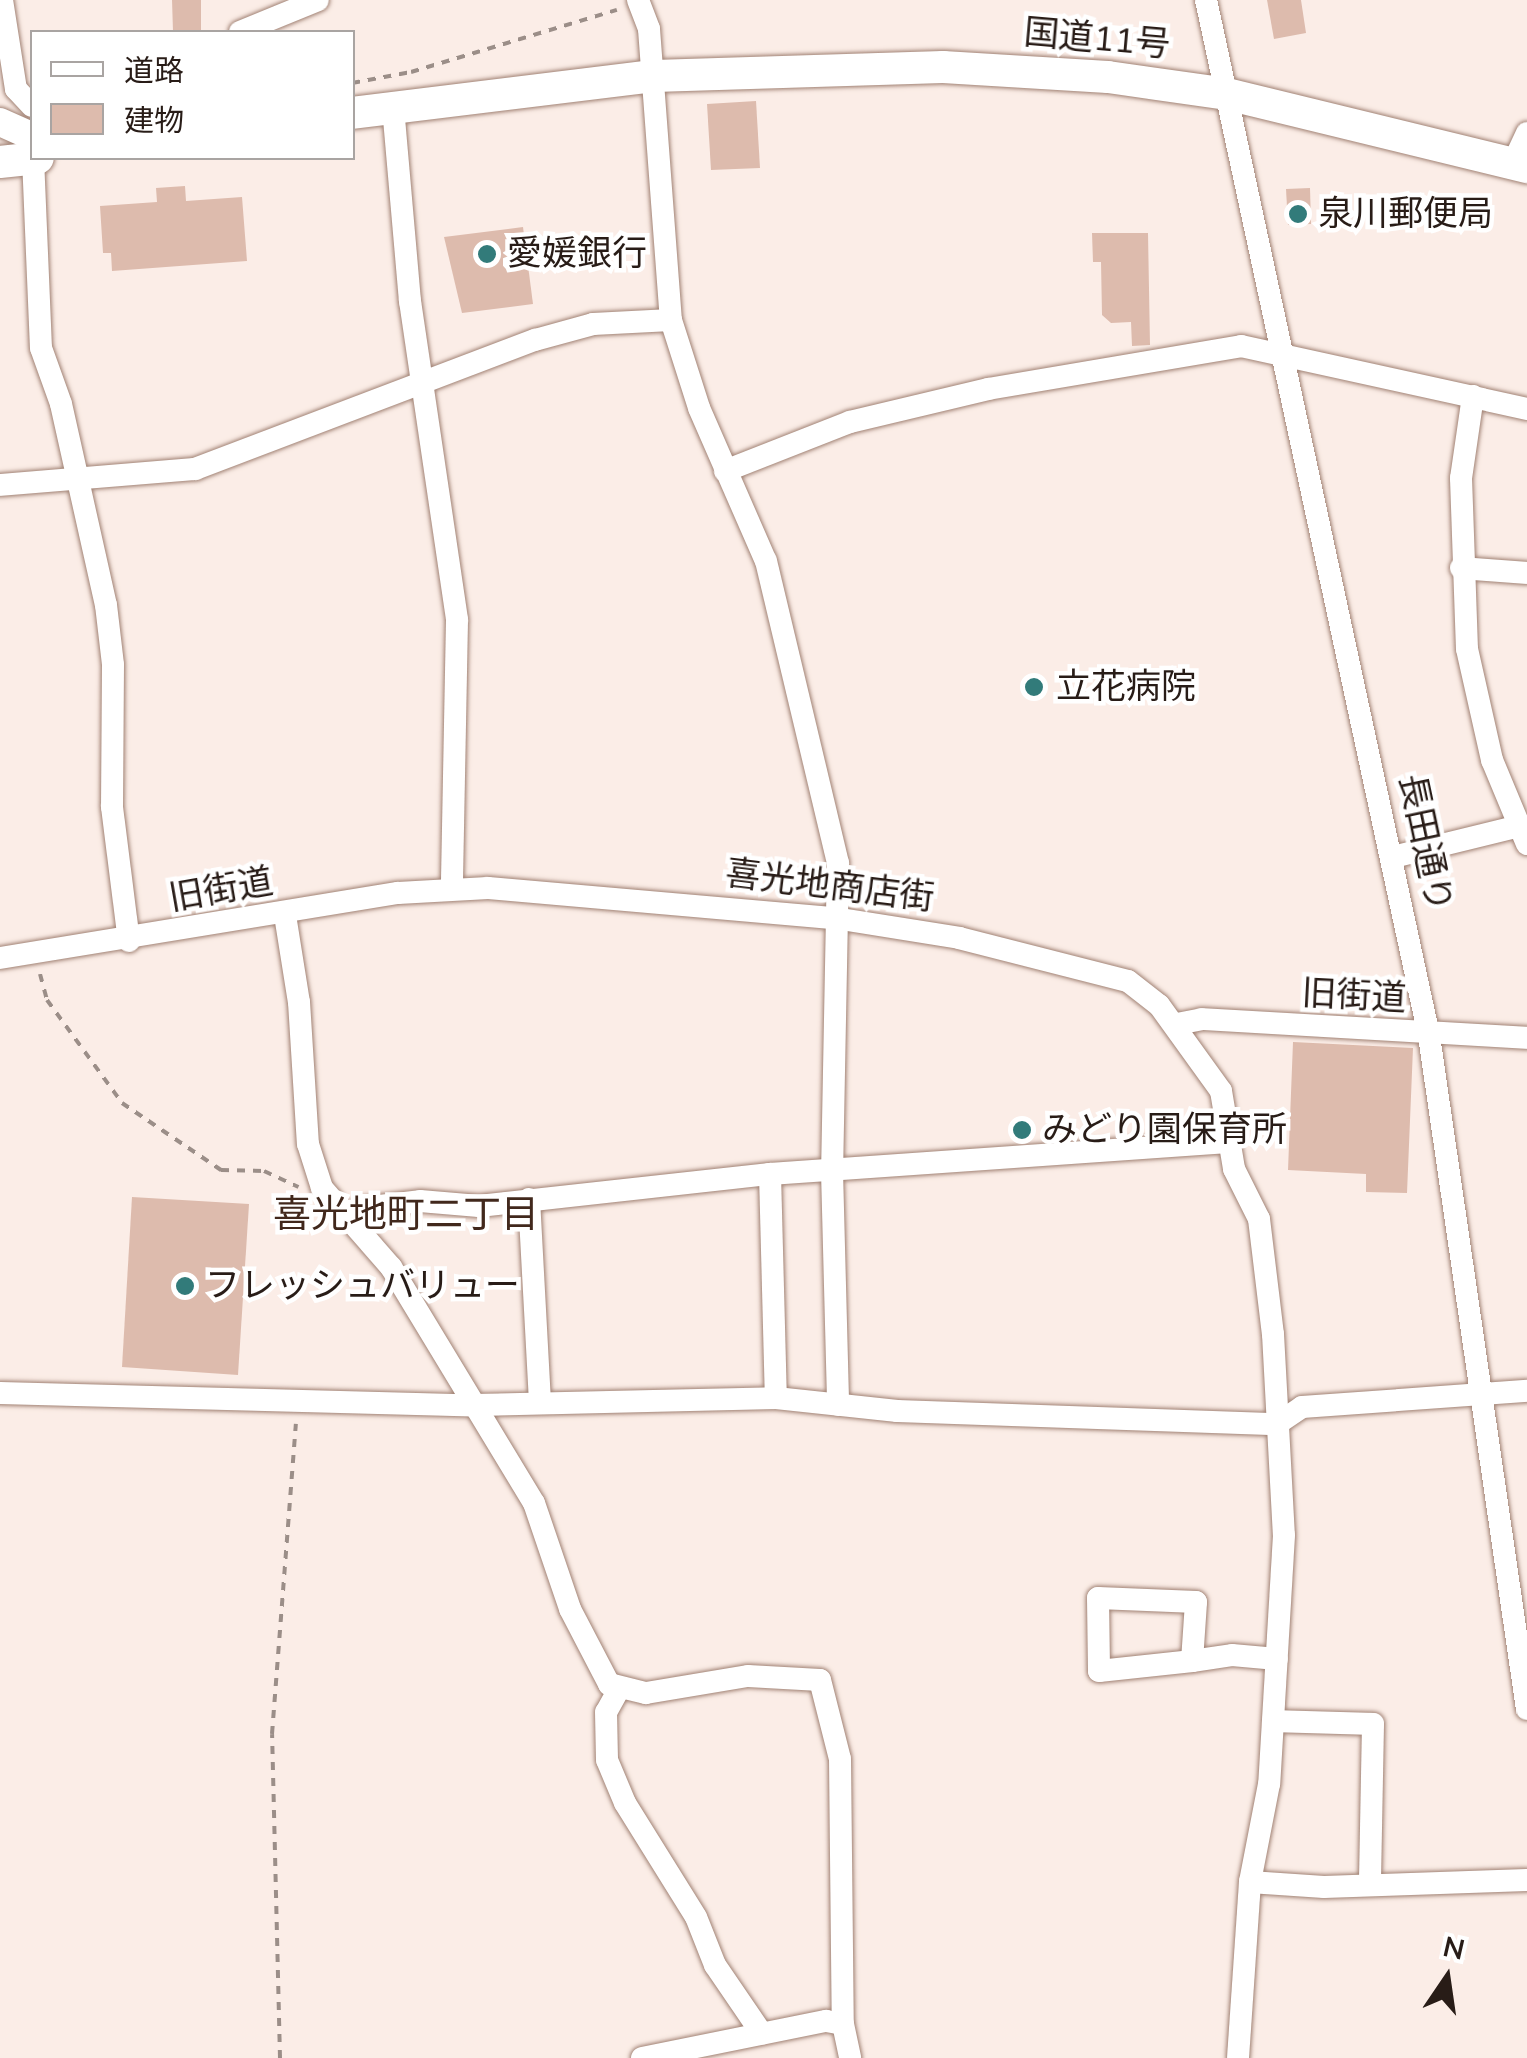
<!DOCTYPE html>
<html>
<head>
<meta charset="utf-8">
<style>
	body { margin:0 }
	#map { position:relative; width:1527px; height:2058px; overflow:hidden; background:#fbede7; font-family:"Nunito Sans","Noto Sans JP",sans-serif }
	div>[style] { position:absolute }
	.building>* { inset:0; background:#ddbbad }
	.path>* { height:4px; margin-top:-2px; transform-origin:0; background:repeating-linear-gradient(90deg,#9b8e88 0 8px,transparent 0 16px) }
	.roads { filter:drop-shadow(0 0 2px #a18274) drop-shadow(0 0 2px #a18274) }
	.minor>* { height:22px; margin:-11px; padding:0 11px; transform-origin:11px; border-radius:11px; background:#fff }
	.major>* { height:28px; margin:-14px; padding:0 14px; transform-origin:14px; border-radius:14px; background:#fff }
	.highway>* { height:32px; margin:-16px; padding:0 16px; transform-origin:16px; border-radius:16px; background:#fff }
	.dots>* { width:28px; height:28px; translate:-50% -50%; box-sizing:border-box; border:5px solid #fff; border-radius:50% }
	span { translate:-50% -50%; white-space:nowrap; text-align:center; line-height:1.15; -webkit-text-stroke:9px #fff; paint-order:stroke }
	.street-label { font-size:35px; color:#281c17 }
	.poi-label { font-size:35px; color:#281c17 }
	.left { translate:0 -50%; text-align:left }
	.neighbourhood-label { font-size:38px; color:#41281c }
	.legend { position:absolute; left:30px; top:30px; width:325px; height:130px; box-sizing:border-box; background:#fff; border:2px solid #a9a4a2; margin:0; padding:12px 18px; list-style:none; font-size:30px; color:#281c17 }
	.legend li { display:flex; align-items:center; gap:20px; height:50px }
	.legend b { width:50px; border:2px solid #a9a4a2 }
	.north { position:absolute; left:1397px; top:1928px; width:100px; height:100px; -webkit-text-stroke:8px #fff; paint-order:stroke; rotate:13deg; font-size:28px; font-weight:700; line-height:40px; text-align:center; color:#281c17 }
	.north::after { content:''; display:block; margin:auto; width:35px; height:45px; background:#281c17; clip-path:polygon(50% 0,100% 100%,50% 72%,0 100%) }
</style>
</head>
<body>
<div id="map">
	<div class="building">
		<i style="clip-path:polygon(172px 0,201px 0,201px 30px,173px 31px)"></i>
		<i style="clip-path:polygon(1267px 0,1301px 0,1306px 33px,1274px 39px)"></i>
		<i style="clip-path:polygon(756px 101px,760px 168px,711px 170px,707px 104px)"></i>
		<i style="clip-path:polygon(185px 186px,186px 201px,242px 197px,247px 261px,112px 271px,111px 253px,103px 253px,100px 206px,157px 202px,156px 188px)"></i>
		<i style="clip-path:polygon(1310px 188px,1311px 224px,1288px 225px,1286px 189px)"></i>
		<i style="clip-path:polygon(523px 227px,533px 304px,462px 313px,444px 237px)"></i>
		<i style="clip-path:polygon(1092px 233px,1148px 233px,1150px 345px,1132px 346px,1131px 322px,1111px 323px,1102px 315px,1101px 262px,1093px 262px)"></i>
		<i style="clip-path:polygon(1293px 1042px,1413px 1048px,1407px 1193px,1366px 1192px,1366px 1174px,1288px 1170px)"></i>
		<i style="clip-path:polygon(132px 1197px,249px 1204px,238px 1375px,122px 1367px)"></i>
	</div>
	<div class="path">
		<i style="left:352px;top:83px;width:60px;rotate:-10.6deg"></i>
		<i style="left:411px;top:72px;width:215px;rotate:-16.8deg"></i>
		<i style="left:40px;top:974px;width:27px;rotate:75deg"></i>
		<i style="left:47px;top:1000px;width:127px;rotate:53.9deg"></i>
		<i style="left:122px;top:1103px;width:120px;rotate:34.1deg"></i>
		<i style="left:221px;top:1170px;width:43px;rotate:1.3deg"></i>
		<i style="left:264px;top:1171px;width:38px;rotate:25deg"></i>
		<i style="left:280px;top:2058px;width:324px;rotate:-91.4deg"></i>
		<i style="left:272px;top:1734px;width:311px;rotate:-85.6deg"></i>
	</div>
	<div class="roads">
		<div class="minor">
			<i style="left:2px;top:0;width:90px;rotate:81.1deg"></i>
			<i style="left:16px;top:89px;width:23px;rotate:47deg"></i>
			<i style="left:638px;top:0;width:31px;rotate:69deg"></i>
			<i style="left:649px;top:29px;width:292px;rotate:85.7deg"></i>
			<i style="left:671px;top:320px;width:92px;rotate:72.3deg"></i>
			<i style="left:699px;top:408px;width:167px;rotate:66.4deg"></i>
			<i style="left:766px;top:561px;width:310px;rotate:76.6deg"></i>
			<i style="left:838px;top:863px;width:308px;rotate:91.1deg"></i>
			<i style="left:832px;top:1171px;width:234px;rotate:88.5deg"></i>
			<i style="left:1206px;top:0;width:1060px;rotate:77.85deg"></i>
			<i style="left:1429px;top:1036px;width:680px;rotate:81.72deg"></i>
			<i style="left:240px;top:32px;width:84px;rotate:-22.3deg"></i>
			<i style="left:393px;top:107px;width:195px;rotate:85deg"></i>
			<i style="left:410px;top:301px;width:322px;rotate:81.6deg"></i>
			<i style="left:457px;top:620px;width:268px;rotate:91.1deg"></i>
			<i style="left:33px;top:158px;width:190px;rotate:87.6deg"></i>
			<i style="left:41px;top:348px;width:59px;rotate:70.3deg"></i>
			<i style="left:61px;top:404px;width:206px;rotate:77.4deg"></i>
			<i style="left:106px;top:605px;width:60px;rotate:83.3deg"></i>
			<i style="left:113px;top:665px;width:142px;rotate:90.4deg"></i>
			<i style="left:112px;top:807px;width:135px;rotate:82.8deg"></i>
			<i style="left:1513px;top:163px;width:33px;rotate:-65deg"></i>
			<i style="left:1473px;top:396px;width:83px;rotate:98.3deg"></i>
			<i style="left:1461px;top:478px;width:171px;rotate:88deg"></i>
			<i style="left:1467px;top:649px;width:114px;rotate:77.3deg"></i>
			<i style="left:1492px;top:760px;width:91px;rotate:67.4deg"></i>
			<i style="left:725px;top:471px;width:134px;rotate:-21.4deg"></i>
			<i style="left:850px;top:422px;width:142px;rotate:-13.4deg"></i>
			<i style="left:988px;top:389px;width:257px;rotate:-9.6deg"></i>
			<i style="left:1241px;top:346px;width:293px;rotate:12.4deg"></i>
			<i style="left:0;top:485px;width:196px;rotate:-4.7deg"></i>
			<i style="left:195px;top:469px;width:364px;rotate:-20.8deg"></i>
			<i style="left:535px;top:340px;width:60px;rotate:-15.4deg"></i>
			<i style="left:593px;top:324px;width:78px;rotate:-2.9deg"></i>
			<i style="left:1461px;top:568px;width:66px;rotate:4.3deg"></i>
			<i style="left:1393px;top:857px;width:126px;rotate:-13.8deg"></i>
			<i style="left:285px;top:915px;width:88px;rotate:80.9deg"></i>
			<i style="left:299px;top:1002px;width:142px;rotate:86.4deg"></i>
			<i style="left:308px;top:1144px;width:46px;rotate:72.3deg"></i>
			<i style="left:322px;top:1188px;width:105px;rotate:48.9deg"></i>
			<i style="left:391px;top:1267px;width:276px;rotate:58.8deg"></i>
			<i style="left:534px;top:1503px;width:112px;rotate:71.2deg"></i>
			<i style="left:570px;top:1609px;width:85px;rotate:62.5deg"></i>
			<i style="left:609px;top:1684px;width:38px;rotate:14deg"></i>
			<i style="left:646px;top:1693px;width:103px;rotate:-9.5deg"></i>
			<i style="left:748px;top:1676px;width:72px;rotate:3.2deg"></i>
			<i style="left:820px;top:1680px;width:81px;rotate:75.8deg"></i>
			<i style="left:840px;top:1759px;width:265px;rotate:89.4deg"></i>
			<i style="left:0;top:958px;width:403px;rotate:-9.3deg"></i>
			<i style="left:398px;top:893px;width:90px;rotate:-3.2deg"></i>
			<i style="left:488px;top:888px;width:354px;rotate:5deg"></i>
			<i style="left:841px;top:919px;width:120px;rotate:9.1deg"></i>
			<i style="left:959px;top:938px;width:174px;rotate:14.3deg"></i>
			<i style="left:1128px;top:981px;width:39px;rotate:38deg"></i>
			<i style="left:1159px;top:1005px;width:106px;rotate:54.2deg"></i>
			<i style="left:1221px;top:1091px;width:79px;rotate:80.5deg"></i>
			<i style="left:1234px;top:1169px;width:56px;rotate:63.4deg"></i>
			<i style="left:1259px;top:1219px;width:116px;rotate:83.1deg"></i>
			<i style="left:1273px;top:1334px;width:201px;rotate:86.9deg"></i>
			<i style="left:1284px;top:1535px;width:249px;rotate:93.4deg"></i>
			<i style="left:1269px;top:1784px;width:100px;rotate:101deg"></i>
			<i style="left:1250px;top:1882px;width:176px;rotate:93.9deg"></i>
			<i style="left:1177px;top:1024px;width:25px;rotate:-11deg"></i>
			<i style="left:1202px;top:1019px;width:326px;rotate:3.3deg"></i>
			<i style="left:770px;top:1174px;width:224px;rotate:88.5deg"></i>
			<i style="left:529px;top:1199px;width:203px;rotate:86.9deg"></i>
			<i style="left:353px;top:1219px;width:15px;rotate:-48deg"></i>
			<i style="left:363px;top:1208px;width:57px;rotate:-7deg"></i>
			<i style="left:420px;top:1201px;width:59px;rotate:4.8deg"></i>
			<i style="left:479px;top:1206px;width:293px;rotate:-6.3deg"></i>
			<i style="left:770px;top:1174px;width:459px;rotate:-4deg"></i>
			<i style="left:0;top:1393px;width:473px;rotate:1.5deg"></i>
			<i style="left:473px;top:1405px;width:303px;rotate:-1.3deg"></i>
			<i style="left:776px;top:1398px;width:122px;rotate:6.1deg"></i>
			<i style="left:897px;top:1411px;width:380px;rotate:2deg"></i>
			<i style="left:1277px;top:1424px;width:30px;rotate:-34deg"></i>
			<i style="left:1302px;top:1407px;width:226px;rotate:-4.1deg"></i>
			<i style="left:1192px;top:1661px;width:59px;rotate:-86.1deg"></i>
			<i style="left:1196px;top:1602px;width:98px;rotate:-177.7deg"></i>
			<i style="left:1098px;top:1598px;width:73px;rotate:89.2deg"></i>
			<i style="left:1099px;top:1671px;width:94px;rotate:-6.1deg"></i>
			<i style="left:1192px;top:1661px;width:40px;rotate:-8.5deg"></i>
			<i style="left:1232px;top:1655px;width:45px;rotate:5.1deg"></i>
			<i style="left:619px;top:1689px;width:26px;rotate:119deg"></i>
			<i style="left:606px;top:1712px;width:48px;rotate:88.8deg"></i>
			<i style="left:607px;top:1760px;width:47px;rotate:67.3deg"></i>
			<i style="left:625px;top:1803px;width:134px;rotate:58.1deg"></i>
			<i style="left:696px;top:1917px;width:52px;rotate:68.4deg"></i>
			<i style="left:715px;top:1965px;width:83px;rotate:55.7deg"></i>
			<i style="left:1273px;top:1721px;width:100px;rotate:1.7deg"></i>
			<i style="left:1373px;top:1724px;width:159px;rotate:91.1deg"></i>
			<i style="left:1250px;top:1882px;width:74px;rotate:3.9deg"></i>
			<i style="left:1324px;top:1887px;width:203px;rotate:-2deg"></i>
			<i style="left:642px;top:2058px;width:188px;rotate:-11.4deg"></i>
			<i style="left:826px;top:2021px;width:17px;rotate:10deg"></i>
			<i style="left:843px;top:2024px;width:35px;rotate:78deg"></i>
		</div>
		<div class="major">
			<i style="left:0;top:122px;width:35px;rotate:24deg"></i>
		</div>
		<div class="highway">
			<i style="left:352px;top:113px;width:304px;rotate:-7deg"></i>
			<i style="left:654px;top:76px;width:289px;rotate:-1.8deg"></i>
			<i style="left:943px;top:67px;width:165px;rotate:3.5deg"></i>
			<i style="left:1108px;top:77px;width:120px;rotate:8.1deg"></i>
			<i style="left:1227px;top:94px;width:309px;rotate:13.7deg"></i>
			<i style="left:0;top:162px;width:38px;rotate:-6deg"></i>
		</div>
	</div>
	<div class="dots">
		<i style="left:1298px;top:214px;background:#327b7a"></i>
		<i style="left:487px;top:254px;background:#327b7a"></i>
		<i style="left:1034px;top:687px;background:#327b7a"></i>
		<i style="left:1022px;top:1130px;background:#327b7a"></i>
		<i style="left:185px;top:1286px;background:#327b7a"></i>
	</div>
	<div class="street-label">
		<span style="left:1097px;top:39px;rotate:5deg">国道11号</span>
		<span style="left:1425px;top:843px;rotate:78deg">長田通り</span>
		<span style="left:830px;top:886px;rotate:7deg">喜光地商店街</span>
		<span style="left:221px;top:890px;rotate:-10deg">旧街道</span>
		<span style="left:1354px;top:996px;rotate:3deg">旧街道</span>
	</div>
	<div class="poi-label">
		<span class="left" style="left:1318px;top:214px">泉川郵便局</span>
		<span class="left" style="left:507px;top:254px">愛媛銀行</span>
		<span class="left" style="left:1056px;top:687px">立花病院</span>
		<span class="left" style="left:1042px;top:1130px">みどり園保育所</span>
		<span class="left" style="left:205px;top:1286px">フレッシュバリュー</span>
	</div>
	<div class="neighbourhood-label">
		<span style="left:406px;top:1215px">喜光地町二丁目</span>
	</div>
	<ul class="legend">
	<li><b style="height:12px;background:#fff"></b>道路</li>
	<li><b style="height:28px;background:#ddbbad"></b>建物</li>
	</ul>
	<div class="north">N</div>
</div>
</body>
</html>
